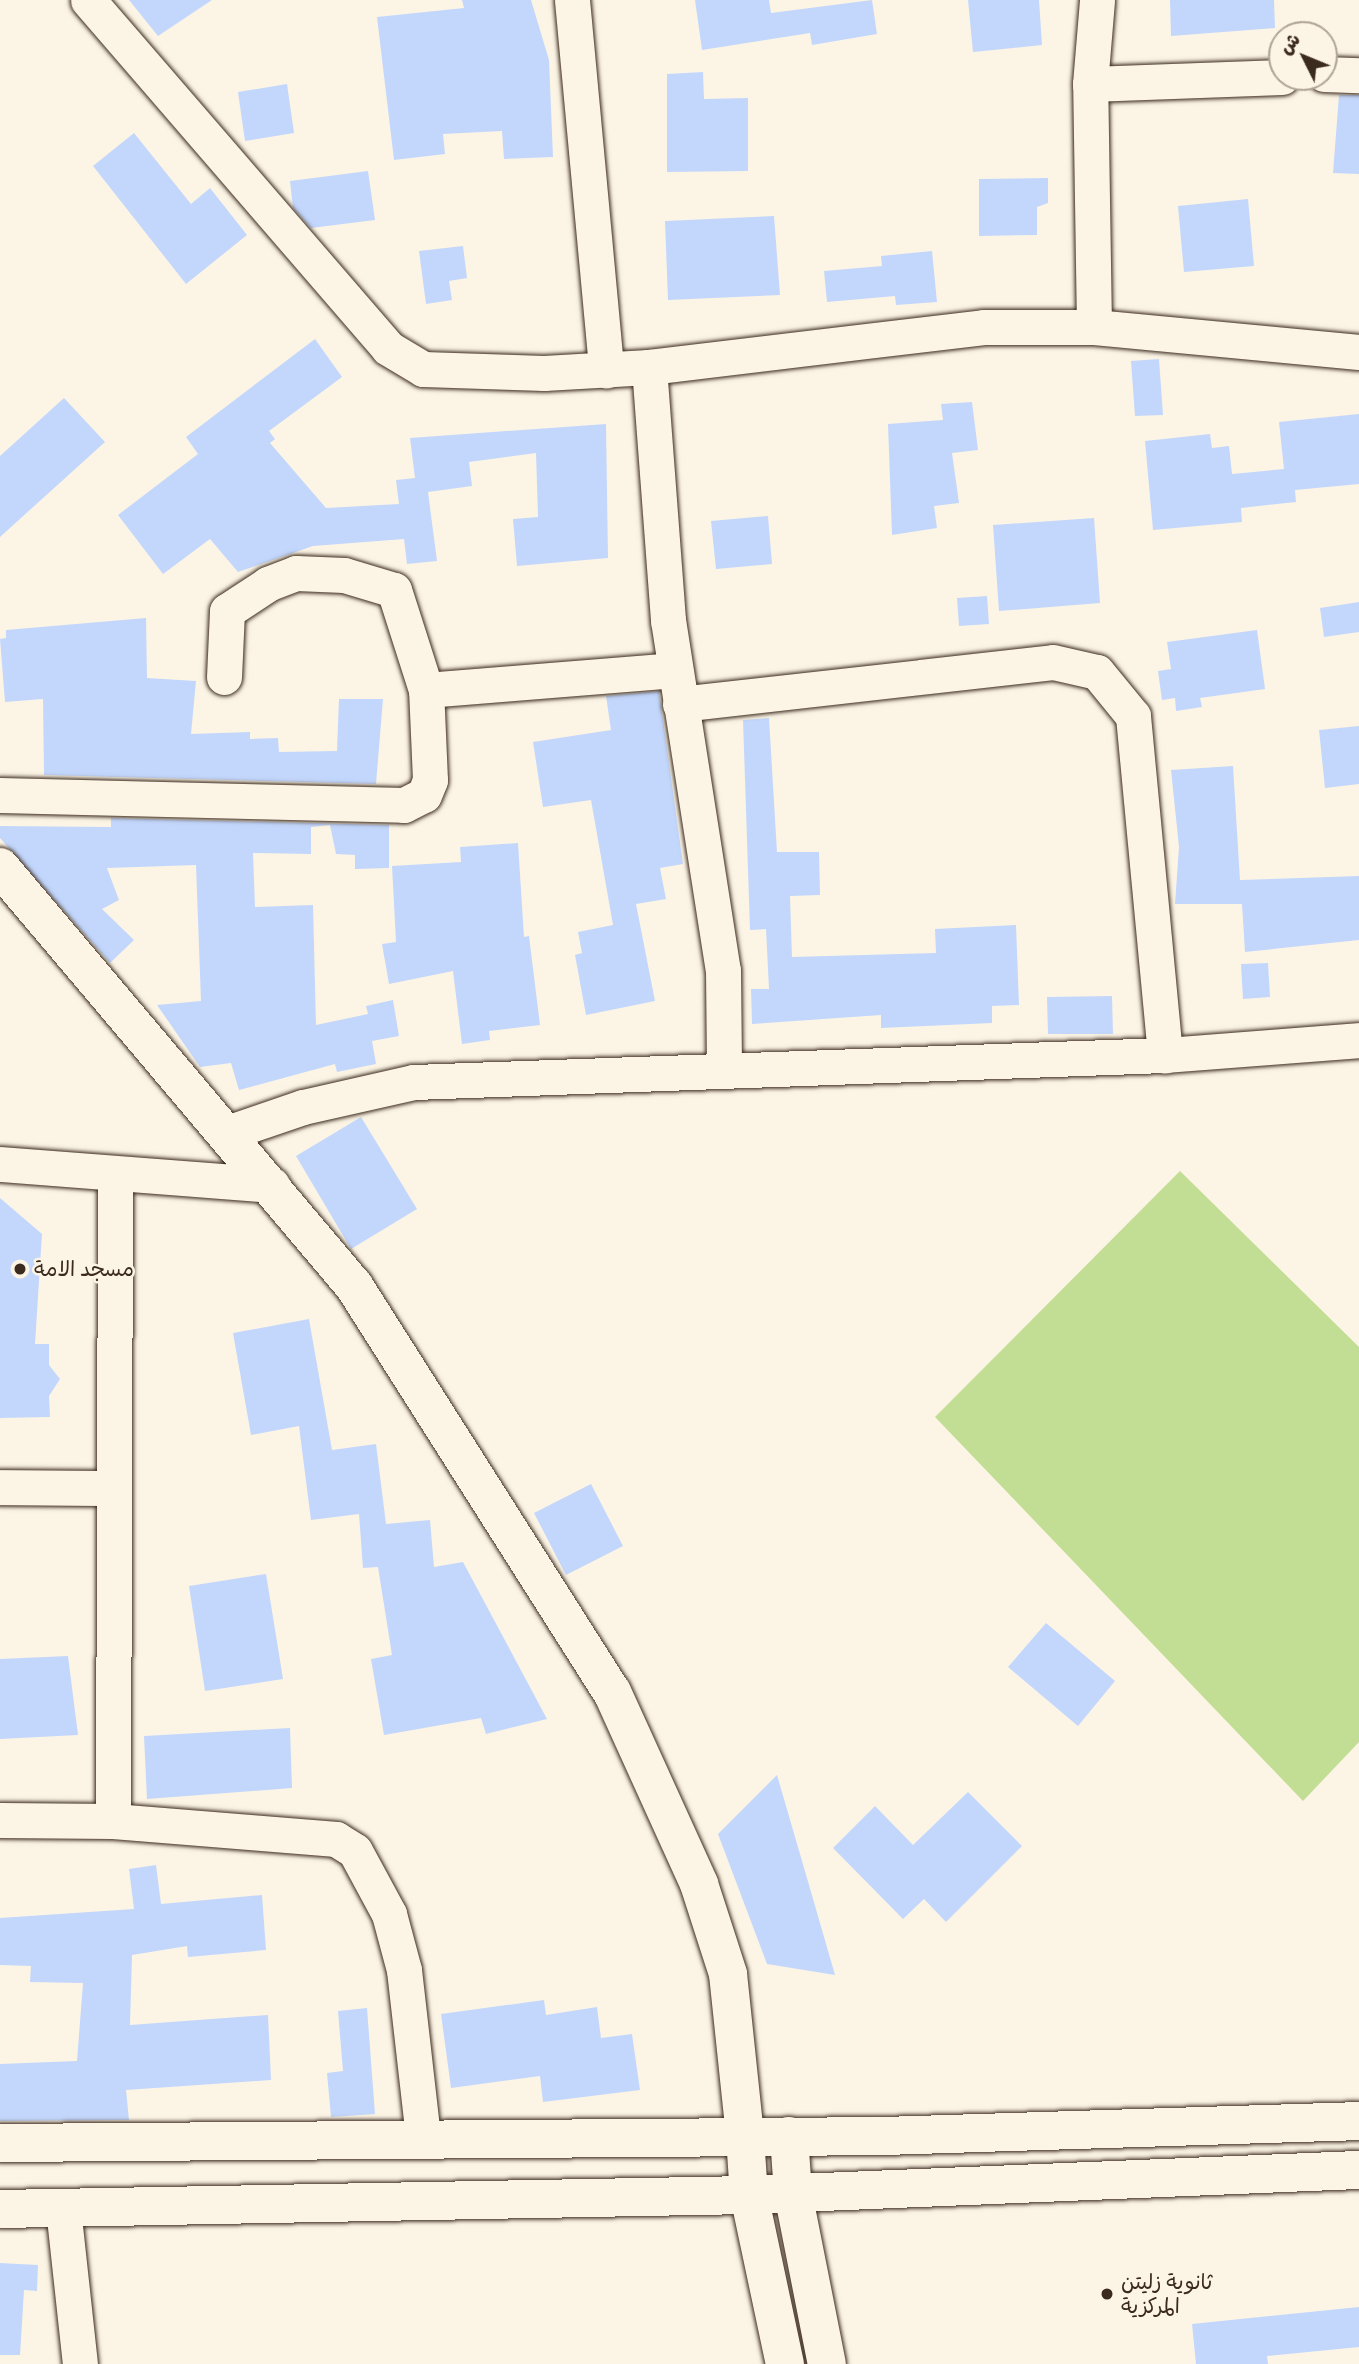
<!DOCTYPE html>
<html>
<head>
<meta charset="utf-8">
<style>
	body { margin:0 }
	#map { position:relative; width:1359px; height:2364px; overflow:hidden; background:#fcf5e5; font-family:"Patrick Hand","Playpen Sans Arabic",sans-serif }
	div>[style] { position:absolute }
	.green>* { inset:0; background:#c2dd94 }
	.building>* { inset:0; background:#c3d7fc }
	.roads { filter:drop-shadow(0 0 2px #3b2a1e) drop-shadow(0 0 2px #3b2a1e) }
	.street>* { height:35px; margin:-17.5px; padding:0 17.5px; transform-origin:17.5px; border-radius:17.5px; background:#fcf5e5 }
	.secondary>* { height:38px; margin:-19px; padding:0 19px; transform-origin:19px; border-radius:19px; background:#fcf5e5 }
	.primary>* { height:38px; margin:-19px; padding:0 19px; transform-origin:19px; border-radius:19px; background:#fcf5e5 }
	.dots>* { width:19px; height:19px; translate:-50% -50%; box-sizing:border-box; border:4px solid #fcf5e5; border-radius:50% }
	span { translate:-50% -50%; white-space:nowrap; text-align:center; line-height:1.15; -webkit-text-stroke:5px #fcf5e5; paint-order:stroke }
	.poi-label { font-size:21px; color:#3b2a1e }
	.left { translate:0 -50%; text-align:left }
	.north { position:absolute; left:1268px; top:21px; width:70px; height:70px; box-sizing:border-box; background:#fcf5e5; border:2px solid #afa495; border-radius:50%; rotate:313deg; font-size:19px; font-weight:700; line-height:28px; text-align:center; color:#3b2a1e }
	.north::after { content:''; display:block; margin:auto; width:24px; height:32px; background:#3b2a1e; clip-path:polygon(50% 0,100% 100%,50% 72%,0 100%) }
</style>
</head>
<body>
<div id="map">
	<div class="green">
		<i style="clip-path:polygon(1180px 1171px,1359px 1347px,1359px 1742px,1303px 1801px,935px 1417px)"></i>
	</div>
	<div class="building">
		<i style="clip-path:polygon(129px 0,212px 0,158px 36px)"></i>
		<i style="clip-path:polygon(462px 0,531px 0,549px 60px,553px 157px,504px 159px,502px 131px,443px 134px,445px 154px,394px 160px,377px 17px,464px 8px)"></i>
		<i style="clip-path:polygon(695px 0,769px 0,771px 13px,872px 0,877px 34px,812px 45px,810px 33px,702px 50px)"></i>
		<i style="clip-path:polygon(968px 0,1039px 0,1042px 45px,973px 52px)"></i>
		<i style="clip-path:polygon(1170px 0,1274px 0,1275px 28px,1171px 36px)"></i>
		<i style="clip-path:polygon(703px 72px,704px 99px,748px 98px,748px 171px,667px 172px,667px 74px)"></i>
		<i style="clip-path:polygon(287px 84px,294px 133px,245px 141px,238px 92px)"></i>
		<i style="clip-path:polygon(1339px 95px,1359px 95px,1359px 174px,1333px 173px)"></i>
		<i style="clip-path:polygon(134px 133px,191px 204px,210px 188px,247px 235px,186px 284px,93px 166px)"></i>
		<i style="clip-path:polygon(368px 171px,375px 220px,311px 228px,293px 208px,290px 181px)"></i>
		<i style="clip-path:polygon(1048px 178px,1048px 203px,1037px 207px,1037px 235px,979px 236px,979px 179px)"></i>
		<i style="clip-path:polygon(1248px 199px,1254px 266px,1184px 272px,1178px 206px)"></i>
		<i style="clip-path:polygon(774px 216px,780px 295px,668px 300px,665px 221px)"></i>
		<i style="clip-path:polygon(463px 246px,467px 278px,449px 281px,452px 300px,426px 304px,419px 251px)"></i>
		<i style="clip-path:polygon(932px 251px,937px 302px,896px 305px,895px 296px,827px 302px,824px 271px,882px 266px,881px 256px)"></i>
		<i style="clip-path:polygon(315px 339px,342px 377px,269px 431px,275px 439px,270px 443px,326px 508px,399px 504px,396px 480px,415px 478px,410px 438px,606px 424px,608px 558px,517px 566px,513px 519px,538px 517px,536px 453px,469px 462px,472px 486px,428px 492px,437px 561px,407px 564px,404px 539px,313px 546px,238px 572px,210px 539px,163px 574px,118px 515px,198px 454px,186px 437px)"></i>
		<i style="clip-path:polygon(1159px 359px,1163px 415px,1135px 416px,1131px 361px)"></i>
		<i style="clip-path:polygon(64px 398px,105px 442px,0 537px,0 456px)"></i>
		<i style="clip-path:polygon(972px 402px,978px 450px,952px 453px,959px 503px,934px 506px,937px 528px,892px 535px,888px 424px,943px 420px,941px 404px)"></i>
		<i style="clip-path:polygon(1359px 414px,1359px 484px,1295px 490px,1296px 502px,1241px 508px,1242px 522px,1153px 530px,1145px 441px,1210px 434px,1212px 448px,1229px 446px,1232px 474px,1284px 469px,1279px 422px)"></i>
		<i style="clip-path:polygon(768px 516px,772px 564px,716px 569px,711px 521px)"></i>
		<i style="clip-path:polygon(1094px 518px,1100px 603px,999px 611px,993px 525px)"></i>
		<i style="clip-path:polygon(987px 596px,989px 624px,959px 626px,957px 598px)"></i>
		<i style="clip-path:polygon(1359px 602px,1359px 632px,1324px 637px,1320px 608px)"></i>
		<i style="clip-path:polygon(146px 618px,147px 678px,196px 681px,191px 734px,250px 732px,250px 739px,278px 738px,279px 752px,337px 751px,339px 699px,383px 699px,376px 784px,44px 775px,43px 699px,5px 702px,0 639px,6px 638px,6px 630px)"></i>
		<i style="clip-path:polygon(1257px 630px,1265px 689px,1200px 698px,1202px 707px,1176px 711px,1175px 698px,1162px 700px,1158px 671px,1171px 669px,1167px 642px)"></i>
		<i style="clip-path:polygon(659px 691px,683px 864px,660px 868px,666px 899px,636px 904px,655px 1001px,586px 1015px,575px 955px,582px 953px,578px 932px,613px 925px,591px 800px,543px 807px,533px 742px,611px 730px,606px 696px)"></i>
		<i style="clip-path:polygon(769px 718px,777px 852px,819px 852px,820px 895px,790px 896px,792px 957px,936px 953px,935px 929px,1016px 925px,1019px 1005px,992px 1006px,992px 1023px,881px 1028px,881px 1015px,752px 1024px,751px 989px,769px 989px,766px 929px,750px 930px,743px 720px)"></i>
		<i style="clip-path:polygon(1359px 726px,1359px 784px,1325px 788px,1319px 730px)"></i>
		<i style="clip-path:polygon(1233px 766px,1240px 880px,1359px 876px,1359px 940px,1245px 952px,1242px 904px,1175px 904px,1179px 847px,1171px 770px)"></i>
		<i style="clip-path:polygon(111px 818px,389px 825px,389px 868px,355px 869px,355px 855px,336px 854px,330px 825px,311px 827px,311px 854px,253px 853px,255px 907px,313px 905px,316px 1025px,368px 1014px,366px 1006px,393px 1000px,399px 1036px,372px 1041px,376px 1064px,337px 1072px,335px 1064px,239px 1090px,231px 1063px,200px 1067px,157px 1005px,201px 1001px,196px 865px,107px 868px,119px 900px,102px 909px,134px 940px,110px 963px,0 838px,0 826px,111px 827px)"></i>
		<i style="clip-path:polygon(518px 843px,524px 937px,529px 936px,540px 1025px,489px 1031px,490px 1040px,462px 1044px,453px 971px,389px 984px,382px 944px,396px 942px,392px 866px,461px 862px,460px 847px)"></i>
		<i style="clip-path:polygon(1268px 963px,1270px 997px,1243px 999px,1241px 964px)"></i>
		<i style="clip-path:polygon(1112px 996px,1113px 1034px,1048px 1034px,1047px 997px)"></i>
		<i style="clip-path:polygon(361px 1117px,417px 1209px,351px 1249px,296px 1156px)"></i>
		<i style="clip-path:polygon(0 1198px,42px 1234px,35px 1344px,49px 1344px,49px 1365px,60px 1379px,49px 1396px,50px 1417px,0 1418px)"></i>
		<i style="clip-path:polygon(309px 1319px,332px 1450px,376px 1444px,386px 1524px,430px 1520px,434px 1567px,463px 1562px,547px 1719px,486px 1734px,481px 1718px,384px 1735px,371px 1659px,392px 1655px,378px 1567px,363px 1568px,359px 1514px,311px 1520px,299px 1426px,251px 1435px,233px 1333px)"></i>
		<i style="clip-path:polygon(591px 1484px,623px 1546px,566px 1575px,534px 1513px)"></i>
		<i style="clip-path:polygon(266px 1574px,283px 1679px,205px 1691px,189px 1586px)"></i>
		<i style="clip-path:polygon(1046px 1623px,1115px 1681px,1078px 1726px,1008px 1667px)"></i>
		<i style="clip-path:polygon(68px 1656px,78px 1735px,0 1739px,0 1659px)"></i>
		<i style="clip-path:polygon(290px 1728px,292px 1788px,147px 1799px,144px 1736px)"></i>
		<i style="clip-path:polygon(777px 1775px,809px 1885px,835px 1975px,767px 1964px,718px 1834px)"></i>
		<i style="clip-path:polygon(968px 1792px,1022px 1846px,946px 1922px,924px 1899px,903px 1919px,833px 1848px,875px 1806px,913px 1845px)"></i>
		<i style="clip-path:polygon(156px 1865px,161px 1904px,262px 1895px,266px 1950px,188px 1957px,187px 1946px,132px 1955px,130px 2025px,268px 2015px,271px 2080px,126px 2090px,129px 2120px,0 2121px,0 2064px,77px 2061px,83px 1983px,30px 1982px,31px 1966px,0 1965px,0 1918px,134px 1909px,129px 1869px)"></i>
		<i style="clip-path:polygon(544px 2000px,546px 2015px,597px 2007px,601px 2038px,632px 2034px,640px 2090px,543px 2102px,540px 2076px,451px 2088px,441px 2014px)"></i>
		<i style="clip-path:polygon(367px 2008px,375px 2114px,331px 2117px,327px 2073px,343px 2071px,338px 2011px)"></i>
		<i style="clip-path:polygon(0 2263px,38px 2265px,37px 2291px,24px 2290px,20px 2355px,0 2355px)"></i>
		<i style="clip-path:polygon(1359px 2307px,1359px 2347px,1267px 2356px,1268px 2364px,1196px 2364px,1192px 2324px)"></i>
	</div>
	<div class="roads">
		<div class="street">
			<i style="left:88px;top:0;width:459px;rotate:49.2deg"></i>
			<i style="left:388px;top:348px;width:41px;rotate:31deg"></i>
			<i style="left:423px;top:369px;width:121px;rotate:1.9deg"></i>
			<i style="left:544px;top:373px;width:105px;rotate:-3.3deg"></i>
			<i style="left:649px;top:367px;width:337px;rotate:-6.8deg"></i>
			<i style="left:984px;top:327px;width:110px"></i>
			<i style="left:1094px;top:327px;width:266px;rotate:5.4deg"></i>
			<i style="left:572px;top:0;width:372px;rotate:84.7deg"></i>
			<i style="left:1324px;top:74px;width:35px;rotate:2deg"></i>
			<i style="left:1090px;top:84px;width:192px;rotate:-2.1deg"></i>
			<i style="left:1094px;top:327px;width:243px;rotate:-90.9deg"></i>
			<i style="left:1090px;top:84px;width:84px;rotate:-85.2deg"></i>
			<i style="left:649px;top:367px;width:254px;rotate:85.7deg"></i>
			<i style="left:668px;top:620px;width:354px;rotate:81.1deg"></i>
			<i style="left:723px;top:970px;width:98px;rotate:89.4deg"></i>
			<i style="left:426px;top:690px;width:250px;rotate:-4.6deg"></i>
			<i style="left:680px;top:704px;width:375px;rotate:-6.4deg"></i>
			<i style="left:1053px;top:662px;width:45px;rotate:12.8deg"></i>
			<i style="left:1097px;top:672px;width:57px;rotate:50.7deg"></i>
			<i style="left:1133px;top:716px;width:341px;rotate:84.6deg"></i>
			<i style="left:0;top:795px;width:404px;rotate:1.4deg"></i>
			<i style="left:404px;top:805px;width:22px;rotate:-27deg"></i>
			<i style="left:424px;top:795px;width:16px;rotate:-68deg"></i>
			<i style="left:430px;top:780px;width:90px;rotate:-92.5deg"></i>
			<i style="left:426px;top:690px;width:105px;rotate:-107.7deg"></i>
			<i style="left:394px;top:590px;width:52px;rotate:-163.3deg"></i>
			<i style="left:344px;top:575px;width:48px;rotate:-177.6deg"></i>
			<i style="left:296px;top:573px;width:30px;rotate:159deg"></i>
			<i style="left:268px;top:584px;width:49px;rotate:146.6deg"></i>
			<i style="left:227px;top:611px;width:66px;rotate:92.6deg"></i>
			<i style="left:224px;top:1134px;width:83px;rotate:-18.9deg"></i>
			<i style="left:303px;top:1107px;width:114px;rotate:-12.7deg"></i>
			<i style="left:414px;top:1082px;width:751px;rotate:-2.06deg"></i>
			<i style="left:1165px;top:1055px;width:195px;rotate:-4.4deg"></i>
			<i style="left:0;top:1164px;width:273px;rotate:4.4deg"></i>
			<i style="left:0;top:1487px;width:112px;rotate:0.5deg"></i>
			<i style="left:0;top:1820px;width:113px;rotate:0.5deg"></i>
			<i style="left:113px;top:1821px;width:224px;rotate:4.6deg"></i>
			<i style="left:336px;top:1839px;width:22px;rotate:32deg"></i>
			<i style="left:355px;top:1851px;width:72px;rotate:61.6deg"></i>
			<i style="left:389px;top:1914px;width:58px;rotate:75deg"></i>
			<i style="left:404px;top:1970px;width:168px;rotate:83.5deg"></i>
			<i style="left:113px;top:1821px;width:644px;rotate:-89.82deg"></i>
			<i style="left:63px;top:2208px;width:157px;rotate:83.8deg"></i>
		</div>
		<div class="secondary">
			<i style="left:0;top:867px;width:549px;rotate:49.81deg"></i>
			<i style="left:354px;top:1286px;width:481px;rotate:57.6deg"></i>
			<i style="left:612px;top:1692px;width:211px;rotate:65.6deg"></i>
			<i style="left:699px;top:1884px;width:95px;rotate:72.1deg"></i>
			<i style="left:728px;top:1974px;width:164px;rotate:84deg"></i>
		</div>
		<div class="primary">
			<i style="left:789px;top:2136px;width:57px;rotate:86deg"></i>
			<i style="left:793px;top:2193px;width:174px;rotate:78.8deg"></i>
			<i style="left:745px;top:2137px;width:58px;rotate:86.1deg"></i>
			<i style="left:749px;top:2195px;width:173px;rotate:78deg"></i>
			<i style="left:0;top:2143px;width:884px;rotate:-0.45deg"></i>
			<i style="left:884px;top:2136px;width:475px;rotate:-1.8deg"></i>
			<i style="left:0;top:2209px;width:749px;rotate:-1.07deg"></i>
			<i style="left:749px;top:2195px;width:611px;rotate:-2.35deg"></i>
		</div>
	</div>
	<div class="dots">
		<i style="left:20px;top:1269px;background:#3b2a1e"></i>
		<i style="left:1107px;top:2294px;background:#3b2a1e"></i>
	</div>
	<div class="poi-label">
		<span class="left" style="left:34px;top:1269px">مسجد الامة</span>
		<span class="left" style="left:1121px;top:2294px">ثانوية زليتن<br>المركزية</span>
	</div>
	<div class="north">ش</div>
</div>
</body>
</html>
